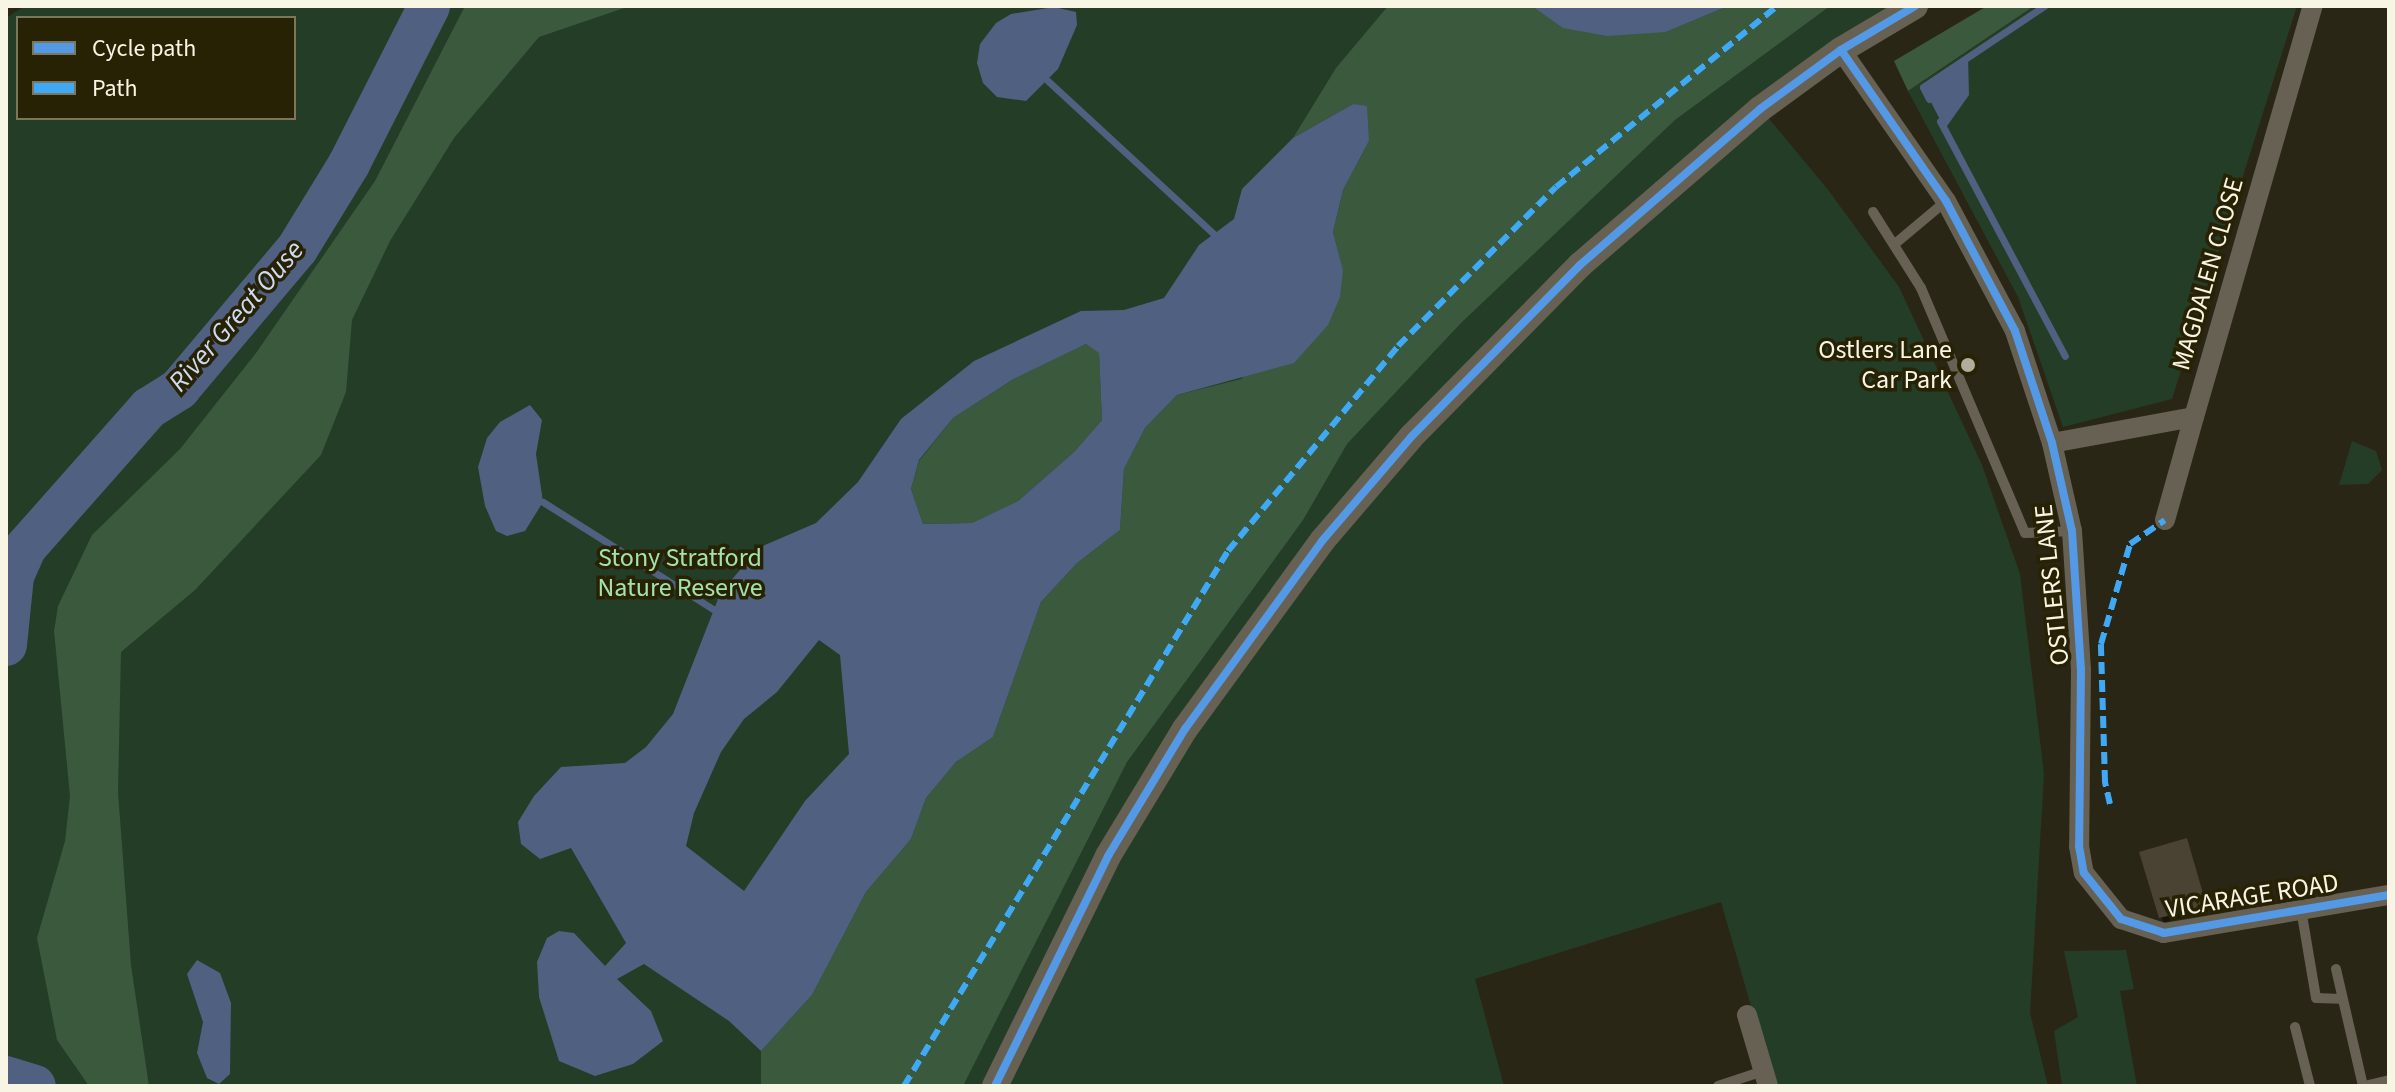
<!DOCTYPE html>
<html>
<head>
<meta charset="utf-8">
<style>
	body { margin:0 }
	#map { position:relative; width:2395px; height:1092px; overflow:hidden; background:#2a2616; font-family:"Source Sans 3",sans-serif }
	div>[style] { position:absolute }
	.green>* { inset:0; background:#243d26 }
	.forest>* { inset:0; background:#3a593d }
	.water>* { inset:0; background:#4f6081 }
	.shadow>* { inset:0; background:#0007 }
	.stream>* { height:7px; margin:-3.5px; padding:0 3.5px; transform-origin:3.5px; border-radius:3.5px; background:#4f6081 }
	.river>* { height:42px; margin:-21px; padding:0 21px; transform-origin:21px; border-radius:21px; background:#4f6081 }
	.building>* { inset:0; background:#4a4334 }
	.service>* { height:10px; margin:-5px; padding:0 5px; transform-origin:5px; border-radius:5px; background:#666153 }
	.minor>* { height:20px; margin:-10px; padding:0 10px; transform-origin:10px; border-radius:10px; background:#666153 }
	.tertiary>* { height:26px; margin:-13px; padding:0 13px; transform-origin:13px; border-radius:13px; background:#666153 }
	.quiet>* { height:6px; margin-top:-3px; transform-origin:0; background:repeating-linear-gradient(90deg,#3fa9f5 0 12px,transparent 0 18px) }
	.cycleway>* { height:8px; margin:-4px; padding:0 4px; transform-origin:4px; border-radius:4px; background:#5399e6 }
	.dots>* { width:22px; height:22px; translate:-50% -50%; box-sizing:border-box; border:4px solid #282204; border-radius:50% }
	span { translate:-50% -50%; white-space:nowrap; text-align:center; line-height:1.15; -webkit-text-stroke:7px #282204; paint-order:stroke }
	.street-label { font-size:26px; color:#f9f5e4 }
	.poi-label { font-size:26px; color:#f9f5e4 }
	.right { translate:-100% -50%; text-align:right }
	.park-label { font-size:26px; color:#a4e1ad }
	.water-label { font-size:28px; color:#cedbf5; font-style:italic }
	.frame { position:absolute; inset:0; border:8px solid #f9f5e4; pointer-events:none }
	.legend { position:absolute; left:16px; top:16px; width:280px; height:104px; box-sizing:border-box; background:#282204; border:2px solid #7c765e; margin:0; padding:10px 14px; list-style:none; font-size:24px; color:#f9f5e4 }
	.legend li { display:flex; align-items:center; gap:16px; height:40px }
	.legend b { width:40px; border:2px solid #7c765e }
</style>
</head>
<body>
<div id="map">
	<div class="green">
		<i style="clip-path:polygon(evenodd,25px 6px,1915px 6px,1761px 109px,1829px 191px,1899px 287px,1982px 465px,2020px 574px,2044px 774px,2030px 1013px,2048px 1086px,1774px 1086px,1721px 902px,1475px 979px,1504px 1086px,6px 1086px,6px 18px,25px 6px,18px 18px,294px 18px,294px 118px,18px 118px,18px 18px)"></i>
		<i style="clip-path:polygon(2034px 6px,2297px 6px,2172px 399px,2063px 427px,2018px 297px,1908px 91px)"></i>
		<i style="clip-path:polygon(2352px 441px,2376px 451px,2382px 470px,2368px 484px,2339px 485px)"></i>
		<i style="clip-path:polygon(2126px 950px,2134px 989px,2120px 991px,2137px 1086px,2062px 1086px,2054px 1031px,2078px 1017px,2064px 951px)"></i>
	</div>
	<div class="forest">
		<i style="clip-path:polygon(465px 6px,630px 6px,539px 37px,454px 138px,390px 241px,352px 320px,346px 392px,321px 455px,195px 590px,121px 652px,118px 792px,131px 965px,149px 1086px,89px 1086px,57px 1040px,37px 938px,65px 841px,70px 796px,54px 631px,58px 606px,92px 535px,180px 449px,256px 353px,375px 181px)"></i>
		<i style="clip-path:polygon(1388px 6px,1532px 6px,1666px 32px,1728px 6px,1830px 6px,1675px 120px,1461px 323px,1347px 444px,1303px 520px,1127px 762px,963px 1086px,761px 1086px,761px 1051px,812px 995px,866px 892px,911px 839px,926px 798px,956px 762px,993px 737px,1041px 602px,1077px 563px,1120px 530px,1124px 469px,1145px 428px,1177px 395px,1241px 379px,1343px 271px,1333px 232px,1343px 190px,1369px 141px,1353px 104px,1293px 138px,1336px 68px)"></i>
		<i style="clip-path:polygon(1987px 6px,2034px 6px,1908px 91px,1894px 61px)"></i>
		<i style="clip-path:polygon(1086px 344px,1099px 352px,1102px 420px,1074px 452px,1018px 501px,972px 523px,923px 524px,911px 489px,919px 461px,953px 418px,1012px 380px)"></i>
	</div>
	<div class="water">
		<i style="clip-path:polygon(1532px 6px,1728px 6px,1666px 32px,1607px 36px,1563px 28px)"></i>
		<i style="clip-path:polygon(1054px 7px,1076px 12px,1077px 25px,1058px 69px,1026px 101px,997px 97px,983px 83px,977px 63px,980px 44px,996px 23px,1011px 14px)"></i>
		<i style="clip-path:polygon(1968px 56px,1969px 95px,1945px 129px,1923px 87px)"></i>
		<i style="clip-path:polygon(evenodd,1353px 104px,1367px 106px,1369px 141px,1343px 190px,1333px 232px,1343px 270px,1340px 297px,1328px 325px,1294px 363px,1177px 395px,1145px 428px,1124px 469px,1120px 530px,1077px 563px,1041px 602px,993px 737px,956px 762px,926px 798px,911px 839px,866px 892px,812px 995px,761px 1051px,729px 1021px,644px 964px,617px 979px,651px 1011px,663px 1041px,633px 1064px,595px 1076px,559px 1061px,539px 997px,537px 962px,547px 938px,559px 931px,574px 933px,605px 966px,626px 943px,571px 848px,540px 859px,521px 844px,518px 822px,534px 796px,561px 767px,625px 763px,646px 747px,673px 714px,720px 594px,758px 548px,816px 523px,858px 482px,901px 419px,974px 361px,1081px 311px,1124px 310px,1164px 298px,1199px 245px,1234px 219px,1242px 189px,1293px 138px,1353px 104px,1086px 344px,1099px 353px,1102px 420px,1074px 452px,1018px 501px,972px 523px,923px 524px,911px 489px,919px 460px,953px 418px,1012px 380px,1086px 344px,1353px 104px,819px 640px,840px 655px,849px 754px,805px 801px,744px 891px,686px 846px,694px 813px,721px 752px,744px 719px,777px 692px,819px 640px)"></i>
		<i style="clip-path:polygon(530px 405px,542px 420px,536px 454px,543px 502px,525px 531px,507px 536px,496px 531px,485px 506px,478px 467px,487px 438px,500px 422px)"></i>
		<i style="clip-path:polygon(197px 960px,220px 973px,231px 1003px,230px 1074px,219px 1084px,207px 1078px,197px 1053px,203px 1022px,187px 974px)"></i>
	</div>
	<div class="shadow">
		<i style="clip-path:polygon(2189px 845px,2208px 912px,2164px 922px,2161px 917px)"></i>
	</div>
	<div class="stream">
		<i style="left:1048px;top:81px;width:226px;rotate:42.7deg"></i>
		<i style="left:1929px;top:99px;width:13px;rotate:-117deg"></i>
		<i style="left:1923px;top:87px;width:146px;rotate:-33.8deg"></i>
		<i style="left:1940px;top:121px;width:266px;rotate:62deg"></i>
		<i style="left:543px;top:502px;width:201px;rotate:32.2deg"></i>
	</div>
	<div class="river">
		<i style="left:6px;top:645px;width:69px;rotate:-84.2deg"></i>
		<i style="left:13px;top:576px;width:32px;rotate:-66deg"></i>
		<i style="left:26px;top:547px;width:186px;rotate:-48.5deg"></i>
		<i style="left:149px;top:408px;width:36px;rotate:-32deg"></i>
		<i style="left:179px;top:389px;width:183px;rotate:-49.9deg"></i>
		<i style="left:297px;top:249px;width:100px;rotate:-58.5deg"></i>
		<i style="left:349px;top:164px;width:177px;rotate:-63.1deg"></i>
		<i style="left:6px;top:1077px;width:30px;rotate:17deg"></i>
	</div>
	<div class="building">
		<i style="clip-path:polygon(2187px 838px,2207px 907px,2159px 918px,2139px 852px)"></i>
	</div>
	<div class="service">
		<i style="left:1873px;top:212px;width:90px;rotate:57.7deg"></i>
		<i style="left:1921px;top:288px;width:266px;rotate:67deg"></i>
		<i style="left:2025px;top:533px;width:47px;rotate:-2.4deg"></i>
		<i style="left:1896px;top:243px;width:65px;rotate:-40deg"></i>
		<i style="left:2301px;top:909px;width:90px;rotate:80.4deg"></i>
		<i style="left:2316px;top:998px;width:25px;rotate:2deg"></i>
		<i style="left:2336px;top:969px;width:120px;rotate:77deg"></i>
		<i style="left:2295px;top:1027px;width:61px;rotate:75.7deg"></i>
		<i style="left:1718px;top:1086px;width:47px;rotate:-18.4deg"></i>
		<i style="left:2364px;top:1086px;width:26px;rotate:-13deg"></i>
	</div>
	<div class="minor">
		<i style="left:1841px;top:50px;width:184px;rotate:55.2deg"></i>
		<i style="left:1946px;top:201px;width:147px;rotate:62deg"></i>
		<i style="left:2015px;top:331px;width:118px;rotate:71.7deg"></i>
		<i style="left:2052px;top:443px;width:90px;rotate:77.2deg"></i>
		<i style="left:2072px;top:531px;width:138px;rotate:86.3deg"></i>
		<i style="left:2081px;top:669px;width:177px;rotate:90.6deg"></i>
		<i style="left:2079px;top:846px;width:27px;rotate:80deg"></i>
		<i style="left:2084px;top:873px;width:59px;rotate:51.2deg"></i>
		<i style="left:2121px;top:919px;width:45px;rotate:18deg"></i>
		<i style="left:2164px;top:933px;width:228px;rotate:-9.6deg"></i>
		<i style="left:2052px;top:443px;width:144px;rotate:-10.4deg"></i>
		<i style="left:2194px;top:417px;width:428px;rotate:-73.9deg"></i>
		<i style="left:2165px;top:520px;width:107px;rotate:-74.3deg"></i>
		<i style="left:1747px;top:1015px;width:74px;rotate:73.5deg"></i>
	</div>
	<div class="tertiary">
		<i style="left:995px;top:1086px;width:256px;rotate:-63.8deg"></i>
		<i style="left:1108px;top:856px;width:149px;rotate:-58.8deg"></i>
		<i style="left:1185px;top:729px;width:233px;rotate:-53.9deg"></i>
		<i style="left:1322px;top:541px;width:137px;rotate:-49.4deg"></i>
		<i style="left:1411px;top:437px;width:241px;rotate:-45.5deg"></i>
		<i style="left:1580px;top:265px;width:238px;rotate:-40.9deg"></i>
		<i style="left:1760px;top:109px;width:100px;rotate:-36.1deg"></i>
		<i style="left:1841px;top:50px;width:86px;rotate:-30.7deg"></i>
	</div>
	<div class="quiet">
		<i style="left:2110px;top:804px;width:23px;rotate:-103deg"></i>
		<i style="left:2105px;top:782px;width:138px;rotate:-91.7deg"></i>
		<i style="left:2101px;top:644px;width:104px;rotate:-73.8deg"></i>
		<i style="left:2130px;top:544px;width:42px;rotate:-34.4deg"></i>
		<i style="left:904px;top:1086px;width:625px;rotate:-58.8deg"></i>
		<i style="left:1228px;top:551px;width:266px;rotate:-50.3deg"></i>
		<i style="left:1398px;top:346px;width:224px;rotate:-45.2deg"></i>
		<i style="left:1556px;top:187px;width:286px;rotate:-39.3deg"></i>
	</div>
	<div class="cycleway">
		<i style="left:1841px;top:50px;width:184px;rotate:55.2deg"></i>
		<i style="left:1946px;top:201px;width:147px;rotate:62deg"></i>
		<i style="left:2015px;top:331px;width:118px;rotate:71.7deg"></i>
		<i style="left:2052px;top:443px;width:90px;rotate:77.2deg"></i>
		<i style="left:2072px;top:531px;width:138px;rotate:86.3deg"></i>
		<i style="left:2081px;top:669px;width:177px;rotate:90.6deg"></i>
		<i style="left:2079px;top:846px;width:27px;rotate:80deg"></i>
		<i style="left:2084px;top:873px;width:59px;rotate:51.2deg"></i>
		<i style="left:2121px;top:919px;width:45px;rotate:18deg"></i>
		<i style="left:2164px;top:933px;width:228px;rotate:-9.6deg"></i>
		<i style="left:995px;top:1086px;width:256px;rotate:-63.8deg"></i>
		<i style="left:1108px;top:856px;width:149px;rotate:-58.8deg"></i>
		<i style="left:1185px;top:729px;width:233px;rotate:-53.9deg"></i>
		<i style="left:1322px;top:541px;width:137px;rotate:-49.4deg"></i>
		<i style="left:1411px;top:437px;width:241px;rotate:-45.5deg"></i>
		<i style="left:1580px;top:265px;width:238px;rotate:-40.9deg"></i>
		<i style="left:1760px;top:109px;width:100px;rotate:-36.1deg"></i>
		<i style="left:1841px;top:50px;width:86px;rotate:-30.7deg"></i>
	</div>
	<div class="dots">
		<i style="left:1968px;top:365px;background:#b1ad9c"></i>
	</div>
	<div class="street-label">
		<span style="left:2208px;top:274px;rotate:-74deg">MAGDALEN CLOSE</span>
		<span style="left:2052px;top:585px;rotate:-96deg">OSTLERS LANE</span>
		<span style="left:2252px;top:896px;rotate:-9deg">VICARAGE ROAD</span>
	</div>
	<div class="poi-label">
		<span class="right" style="left:1952px;top:365px">Ostlers Lane<br>Car Park</span>
	</div>
	<div class="park-label">
		<span style="left:680px;top:573px">Stony Stratford<br>Nature Reserve</span>
	</div>
	<div class="water-label">
		<span style="left:236px;top:316px;rotate:-49deg">River Great Ouse</span>
	</div>
	<div class="frame"></div>
	<ul class="legend">
	<li><b style="height:10px;background:#5399e6"></b>Cycle path</li>
	<li><b style="height:10px;background:#3fa9f5"></b>Path</li>
	</ul>
</div>
</body>
</html>
